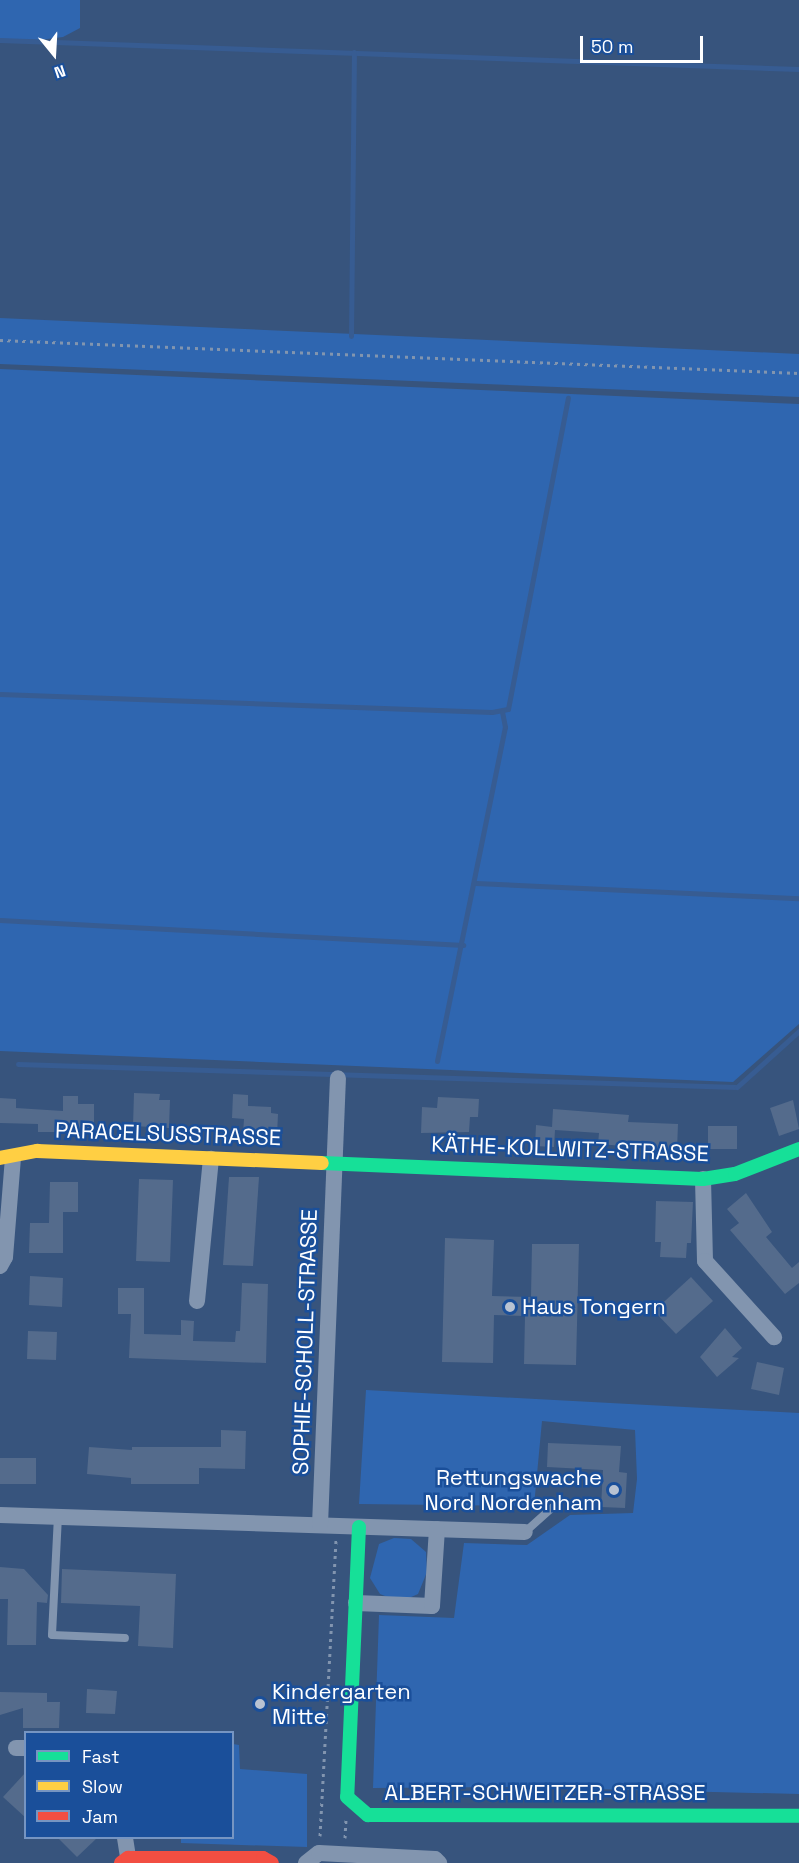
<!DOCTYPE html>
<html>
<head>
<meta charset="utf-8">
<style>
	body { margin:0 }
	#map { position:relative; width:799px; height:1863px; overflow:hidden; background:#37547d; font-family:"Space Grotesk",sans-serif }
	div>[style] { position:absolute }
	.green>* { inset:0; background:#2f66b0 }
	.stream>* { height:5px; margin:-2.5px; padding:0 2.5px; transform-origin:2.5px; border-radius:2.5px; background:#375c92 }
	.building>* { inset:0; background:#546b8c }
	.path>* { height:3px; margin-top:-1.5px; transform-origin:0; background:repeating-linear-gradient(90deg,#8295af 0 3px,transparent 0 7.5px) }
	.lane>* { height:8px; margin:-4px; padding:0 4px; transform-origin:4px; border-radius:4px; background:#8295af }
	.street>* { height:16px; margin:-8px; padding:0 8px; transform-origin:8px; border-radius:8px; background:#8295af }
	.fast>* { height:14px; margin:-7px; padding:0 7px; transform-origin:7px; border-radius:7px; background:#16e098 }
	.slow>* { height:14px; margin:-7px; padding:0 7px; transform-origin:7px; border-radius:7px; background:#ffcf43 }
	.jam>* { height:14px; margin:-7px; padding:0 7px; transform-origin:7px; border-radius:7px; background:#f24e42 }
	.dots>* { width:16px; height:16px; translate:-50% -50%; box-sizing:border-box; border:3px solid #1a4f9a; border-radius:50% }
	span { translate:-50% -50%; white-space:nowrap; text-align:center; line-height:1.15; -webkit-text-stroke:5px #1a4f9a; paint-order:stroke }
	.street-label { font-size:22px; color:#fff }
	.poi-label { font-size:22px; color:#fff }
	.left { translate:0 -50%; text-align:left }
	.right { translate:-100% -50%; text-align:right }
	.legend { position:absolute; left:24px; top:1731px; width:210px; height:108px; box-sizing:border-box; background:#1a4f9a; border:2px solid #7695c2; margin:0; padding:8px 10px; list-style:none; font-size:18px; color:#fff }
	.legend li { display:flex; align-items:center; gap:12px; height:30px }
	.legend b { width:30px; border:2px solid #7695c2 }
	.north { position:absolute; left:24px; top:24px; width:60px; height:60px; -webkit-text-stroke:4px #1a4f9a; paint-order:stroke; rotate:162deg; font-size:16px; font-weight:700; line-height:24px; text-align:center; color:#fff }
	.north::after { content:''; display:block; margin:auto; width:21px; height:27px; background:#fff; clip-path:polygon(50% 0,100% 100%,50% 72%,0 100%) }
	.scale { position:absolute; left:580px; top:36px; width:123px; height:27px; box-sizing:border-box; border:3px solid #fff; border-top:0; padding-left:8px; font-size:18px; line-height:21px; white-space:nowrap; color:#fff; -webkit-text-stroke:4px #1a4f9a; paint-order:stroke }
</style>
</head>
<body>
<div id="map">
	<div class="green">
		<i style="clip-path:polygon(0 0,80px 0,80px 28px,63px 37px,39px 40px,0 39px)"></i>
		<i style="clip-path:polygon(0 318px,799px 354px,799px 397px,0 364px)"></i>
		<i style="clip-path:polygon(0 369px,799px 404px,799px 1024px,733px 1082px,0 1051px)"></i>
		<i style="clip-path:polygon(366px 1390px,799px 1413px,799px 1794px,507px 1787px,373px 1788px,379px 1615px,454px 1618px,464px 1543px,527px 1545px,570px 1515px,633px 1513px,637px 1479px,635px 1430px,542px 1421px,534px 1506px,359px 1504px)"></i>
		<i style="clip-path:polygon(394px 1538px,411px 1539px,426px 1552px,427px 1572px,418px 1594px,400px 1602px,380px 1594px,370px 1578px,379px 1544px)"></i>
		<i style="clip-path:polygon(233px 1744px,239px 1745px,240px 1769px,307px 1774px,307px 1847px,181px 1843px,181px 1838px,232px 1838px)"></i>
	</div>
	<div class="stream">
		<i style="left:0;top:40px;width:800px;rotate:2.08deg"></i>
		<i style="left:351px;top:336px;width:284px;rotate:-89.4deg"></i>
		<i style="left:0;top:694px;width:492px;rotate:2.1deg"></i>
		<i style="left:492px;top:712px;width:16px;rotate:-11deg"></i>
		<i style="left:508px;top:709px;width:317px;rotate:-79.1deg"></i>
		<i style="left:476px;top:883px;width:323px;rotate:2.7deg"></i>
		<i style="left:0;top:920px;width:464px;rotate:3.1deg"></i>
		<i style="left:437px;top:1061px;width:341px;rotate:-78.5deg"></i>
		<i style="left:505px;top:727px;width:15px;rotate:-101deg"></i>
		<i style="left:18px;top:1064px;width:719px;rotate:1.83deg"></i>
		<i style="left:737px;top:1087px;width:84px;rotate:-42.1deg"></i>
	</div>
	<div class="building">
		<i style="clip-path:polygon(134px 1093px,160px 1094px,159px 1100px,170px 1100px,169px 1128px,133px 1126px)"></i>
		<i style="clip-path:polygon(233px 1094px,248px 1095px,248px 1106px,271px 1107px,271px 1113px,278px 1114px,277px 1136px,243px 1134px,244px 1119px,232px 1118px)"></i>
		<i style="clip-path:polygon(63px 1096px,78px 1096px,78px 1104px,94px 1104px,94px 1132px,38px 1132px,38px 1124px,0 1123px,0 1098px,16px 1099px,16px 1108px,63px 1111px)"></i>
		<i style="clip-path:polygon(438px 1097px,479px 1099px,478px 1117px,470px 1117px,469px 1132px,421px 1133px,422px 1107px,437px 1108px)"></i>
		<i style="clip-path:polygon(793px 1100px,799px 1129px,779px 1136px,770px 1108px)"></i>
		<i style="clip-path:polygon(553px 1109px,629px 1115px,628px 1122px,678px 1124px,677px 1150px,598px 1144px,599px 1133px,555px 1130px,554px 1147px,535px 1146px,536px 1125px,552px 1127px)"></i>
		<i style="clip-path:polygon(708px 1126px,737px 1126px,737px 1149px,708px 1149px)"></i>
		<i style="clip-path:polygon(229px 1177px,259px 1177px,253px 1266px,223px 1265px)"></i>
		<i style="clip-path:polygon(139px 1179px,173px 1180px,170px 1262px,136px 1261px)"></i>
		<i style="clip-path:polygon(50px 1182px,78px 1182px,78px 1212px,63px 1212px,63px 1253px,29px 1253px,30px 1223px,49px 1223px)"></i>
		<i style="clip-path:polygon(746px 1193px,772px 1232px,766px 1237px,792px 1268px,799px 1262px,799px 1283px,785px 1294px,730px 1230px,739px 1223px,727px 1209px)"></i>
		<i style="clip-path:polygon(656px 1201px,693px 1202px,691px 1243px,687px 1243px,686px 1258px,660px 1257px,661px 1242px,655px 1242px)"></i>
		<i style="clip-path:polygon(445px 1238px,494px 1240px,492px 1296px,531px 1297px,532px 1244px,579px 1244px,576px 1365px,524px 1364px,525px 1316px,494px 1315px,493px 1363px,442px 1362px)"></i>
		<i style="clip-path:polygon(30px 1276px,63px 1278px,62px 1307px,29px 1305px)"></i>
		<i style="clip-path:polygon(691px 1277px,713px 1301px,676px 1334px,654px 1311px)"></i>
		<i style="clip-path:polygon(242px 1283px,268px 1284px,266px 1363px,129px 1358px,131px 1314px,118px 1314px,118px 1288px,144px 1288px,144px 1334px,181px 1335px,181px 1320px,194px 1321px,193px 1341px,235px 1342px,236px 1331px,240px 1331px)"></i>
		<i style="clip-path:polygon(725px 1328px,742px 1348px,732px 1357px,739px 1358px,717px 1377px,700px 1357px)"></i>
		<i style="clip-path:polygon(28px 1331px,57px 1332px,56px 1360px,27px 1359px)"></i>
		<i style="clip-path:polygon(757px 1362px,784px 1368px,779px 1395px,751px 1389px)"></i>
		<i style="clip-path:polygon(221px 1430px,246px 1431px,245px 1469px,199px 1468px,199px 1484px,131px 1484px,131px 1478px,87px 1474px,89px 1447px,132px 1450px,132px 1447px,221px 1447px)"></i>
		<i style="clip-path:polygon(548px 1443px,621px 1446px,619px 1472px,627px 1473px,625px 1508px,601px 1507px,603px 1470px,547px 1467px)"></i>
		<i style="clip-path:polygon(0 1458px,36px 1458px,36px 1484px,0 1484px)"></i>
		<i style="clip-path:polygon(0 1567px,24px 1569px,48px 1595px,47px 1603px,37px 1602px,36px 1645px,7px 1645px,8px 1599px,0 1599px)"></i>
		<i style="clip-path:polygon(62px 1569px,176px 1574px,173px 1648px,138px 1646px,140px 1606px,61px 1603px)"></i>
		<i style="clip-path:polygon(87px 1689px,117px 1691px,115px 1714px,86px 1713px)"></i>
		<i style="clip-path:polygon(0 1692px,47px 1693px,47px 1702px,60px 1702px,59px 1728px,23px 1728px,23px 1708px,0 1715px)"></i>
		<i style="clip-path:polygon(26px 1772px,26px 1818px,3px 1797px)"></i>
		<i style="clip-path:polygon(58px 1838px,97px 1838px,77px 1857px)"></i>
	</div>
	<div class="path">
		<i style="left:0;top:340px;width:800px;rotate:2.37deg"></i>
		<i style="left:320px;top:1836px;width:296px;rotate:-86.9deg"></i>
		<i style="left:345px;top:1838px;width:18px;rotate:-87deg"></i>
	</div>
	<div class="lane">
		<i style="left:58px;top:1516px;width:119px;rotate:92.9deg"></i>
		<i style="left:52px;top:1635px;width:73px;rotate:2.4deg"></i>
		<i style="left:525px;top:1532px;width:36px;rotate:-42deg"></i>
	</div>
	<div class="street">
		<i style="left:703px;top:1179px;width:82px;rotate:88.6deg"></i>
		<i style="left:705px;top:1261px;width:103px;rotate:47.8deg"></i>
		<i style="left:0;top:1266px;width:10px;rotate:-61deg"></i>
		<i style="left:5px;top:1257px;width:99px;rotate:-85.4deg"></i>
		<i style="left:197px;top:1301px;width:143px;rotate:-84.4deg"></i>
		<i style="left:0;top:1515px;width:525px;rotate:1.85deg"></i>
		<i style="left:320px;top:1525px;width:447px;rotate:-87.7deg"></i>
		<i style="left:356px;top:1603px;width:76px;rotate:2.3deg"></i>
		<i style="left:432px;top:1606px;width:77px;rotate:-86.3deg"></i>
		<i style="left:16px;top:1748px;width:10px"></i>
		<i style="left:125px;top:1838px;width:20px;rotate:81deg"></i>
		<i style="left:306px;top:1863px;width:16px;rotate:-38deg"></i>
		<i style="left:319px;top:1853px;width:116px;rotate:3deg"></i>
		<i style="left:435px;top:1859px;width:6px;rotate:45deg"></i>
	</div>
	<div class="fast">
		<i style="left:322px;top:1163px;width:381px;rotate:2.4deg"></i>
		<i style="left:703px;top:1179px;width:32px;rotate:-9deg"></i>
		<i style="left:735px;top:1174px;width:69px;rotate:-21.3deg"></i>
		<i style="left:359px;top:1527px;width:270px;rotate:92.5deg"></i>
		<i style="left:347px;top:1797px;width:28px;rotate:41deg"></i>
		<i style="left:368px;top:1815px;width:431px;rotate:0.1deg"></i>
	</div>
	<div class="slow">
		<i style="left:0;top:1158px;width:38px;rotate:-11deg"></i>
		<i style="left:37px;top:1151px;width:285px;rotate:2.4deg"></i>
	</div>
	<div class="jam">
		<i style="left:121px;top:1863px;width:9px;rotate:-36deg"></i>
		<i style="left:128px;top:1858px;width:135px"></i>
		<i style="left:263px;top:1858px;width:10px;rotate:29deg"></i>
	</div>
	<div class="dots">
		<i style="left:510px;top:1307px;background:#b9c3d2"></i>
		<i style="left:614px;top:1490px;background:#b9c3d2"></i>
		<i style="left:260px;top:1704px;background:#b9c3d2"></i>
	</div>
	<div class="street-label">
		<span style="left:168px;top:1134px;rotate:2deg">PARACELSUSSTRASSE</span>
		<span style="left:570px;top:1149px;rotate:2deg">KÄTHE-KOLLWITZ-STRASSE</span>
		<span style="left:305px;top:1342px;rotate:-88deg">SOPHIE-SCHOLL-STRASSE</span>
		<span style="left:545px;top:1793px">ALBERT-SCHWEITZER-STRASSE</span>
	</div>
	<div class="poi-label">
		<span class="left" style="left:522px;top:1307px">Haus Tongern</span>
		<span class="right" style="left:602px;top:1490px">Rettungswache<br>Nord Nordenham</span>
		<span class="left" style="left:272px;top:1704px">Kindergarten<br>Mitte</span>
	</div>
	<ul class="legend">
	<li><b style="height:8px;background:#16e098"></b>Fast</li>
	<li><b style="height:8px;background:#ffcf43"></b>Slow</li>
	<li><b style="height:8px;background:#f24e42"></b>Jam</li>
	</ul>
	<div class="north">N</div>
	<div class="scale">50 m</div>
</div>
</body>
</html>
